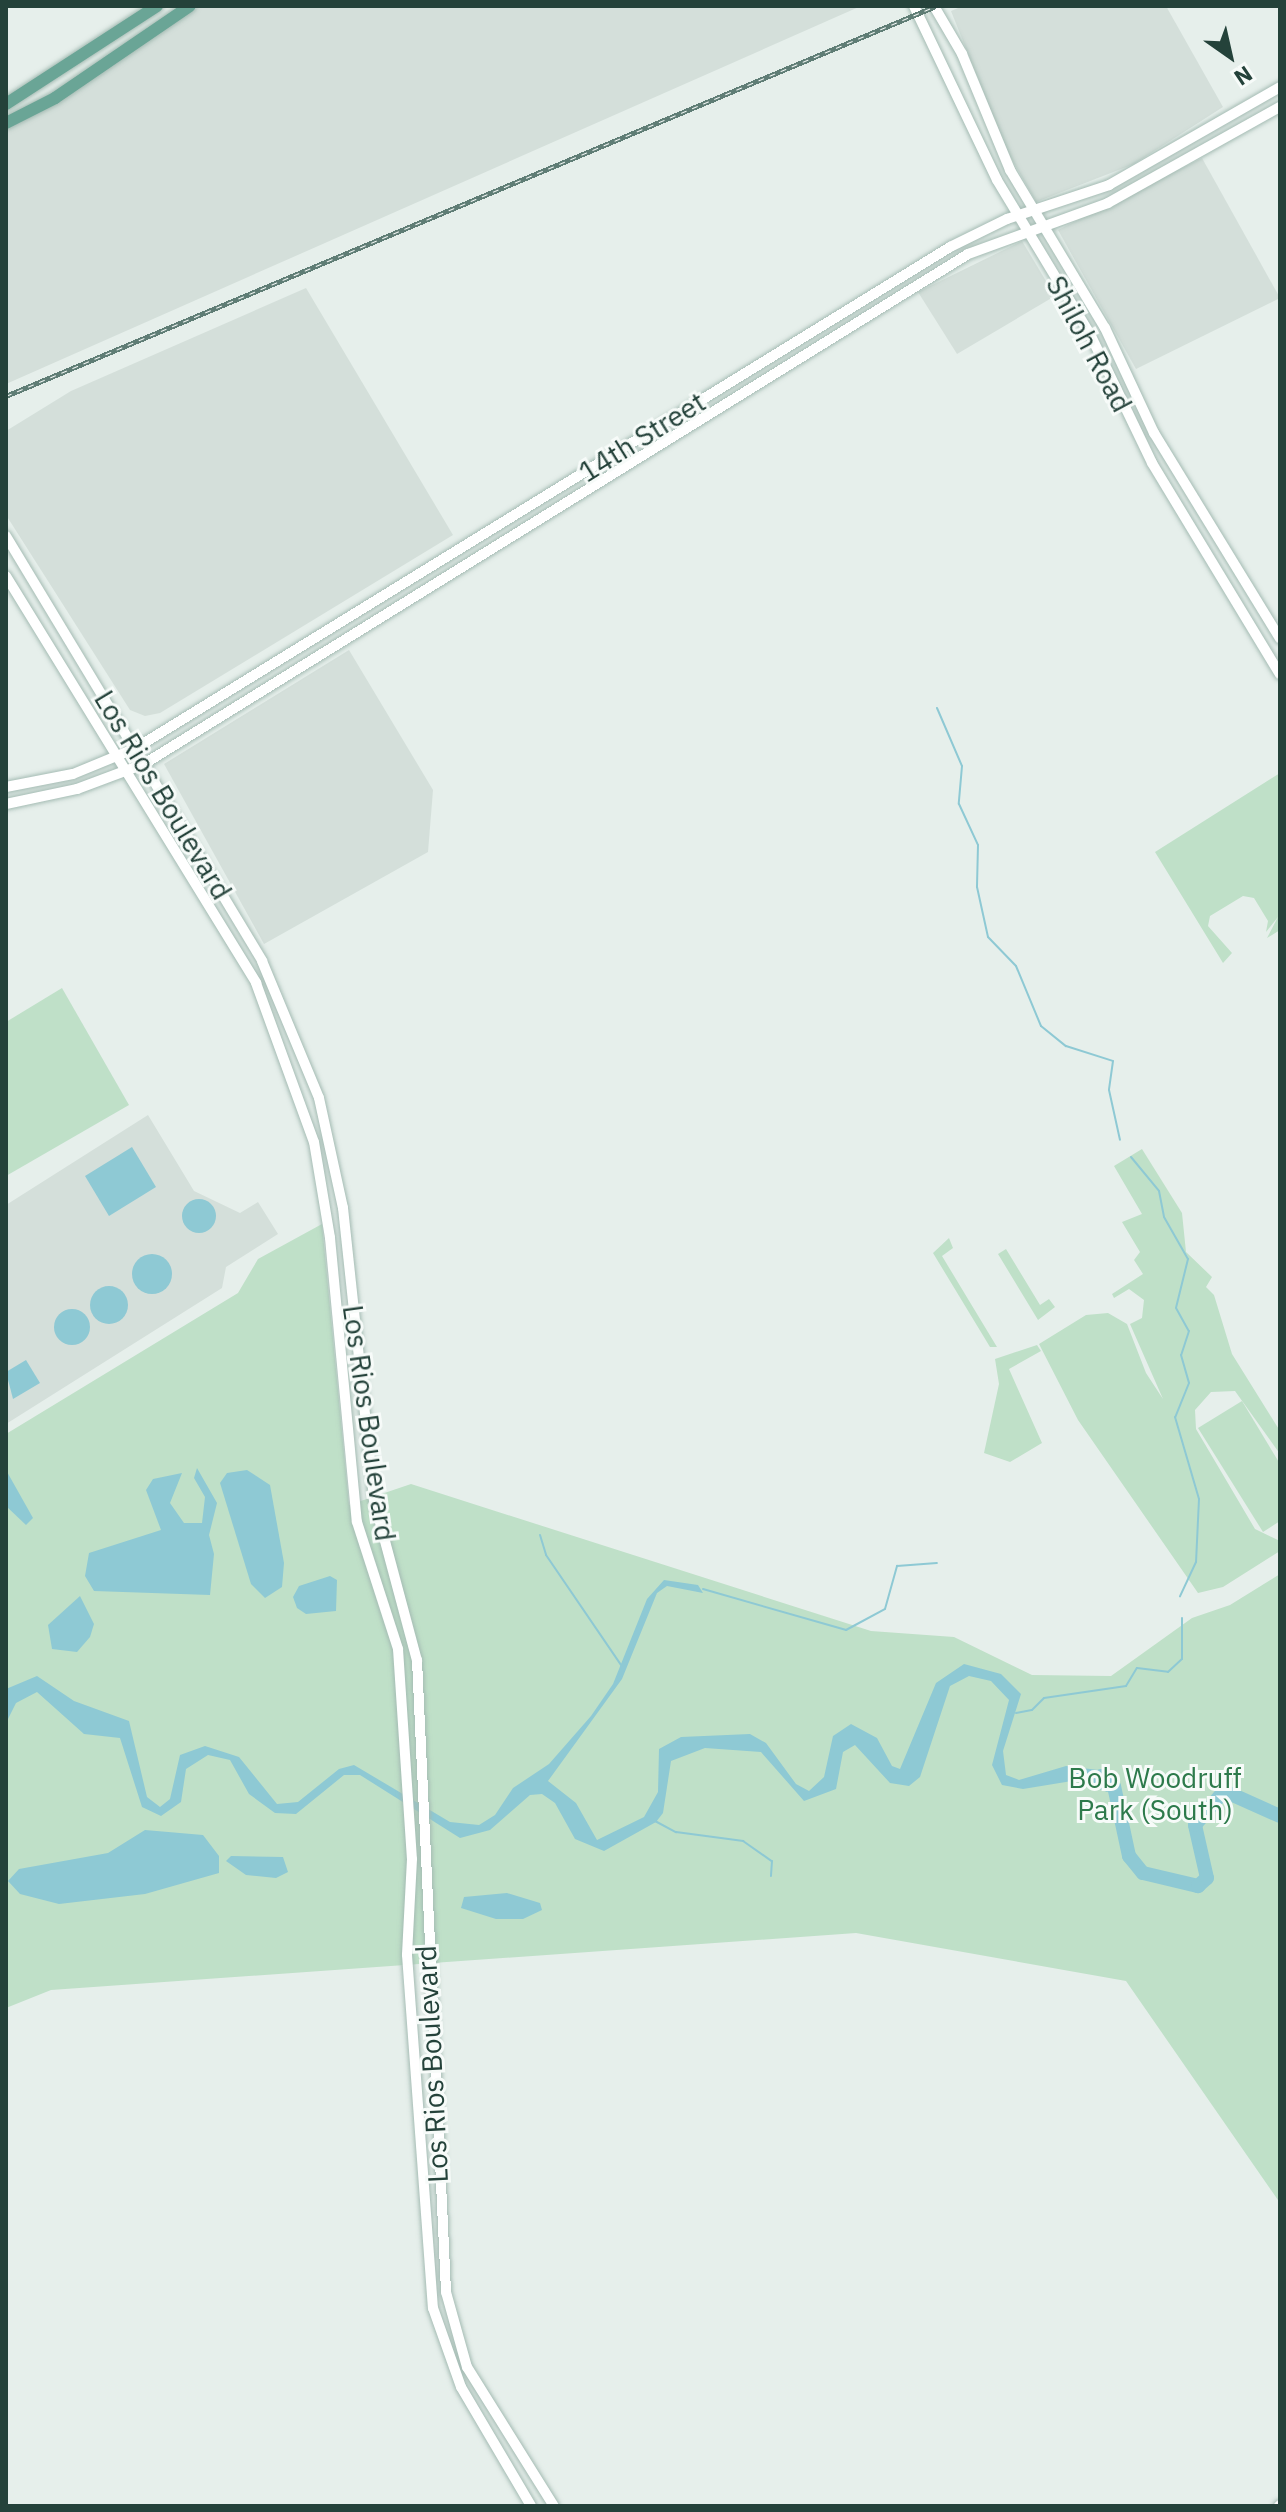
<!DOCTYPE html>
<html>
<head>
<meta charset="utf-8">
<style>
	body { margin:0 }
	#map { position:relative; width:1286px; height:2512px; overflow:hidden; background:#e6efeb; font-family:"IBM Plex Sans",sans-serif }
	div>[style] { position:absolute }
	.built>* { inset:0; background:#d4dfda }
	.green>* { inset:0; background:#bfe0c8 }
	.water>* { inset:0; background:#8ec9d4 }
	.round { border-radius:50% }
	.stream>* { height:2px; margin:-1px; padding:0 1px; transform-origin:1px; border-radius:1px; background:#8ec9d4 }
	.river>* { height:14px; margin:-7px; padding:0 7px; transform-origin:7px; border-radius:7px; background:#8ec9d4 }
	.roads { filter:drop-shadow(0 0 2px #a4bbb3) drop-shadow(0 0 2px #a4bbb3) }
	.secondary>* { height:10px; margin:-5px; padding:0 5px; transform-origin:5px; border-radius:5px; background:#fff }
	.primary>* { height:12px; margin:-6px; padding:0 6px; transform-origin:6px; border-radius:6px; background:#6aa596 }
	.rail>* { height:5px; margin-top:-2.5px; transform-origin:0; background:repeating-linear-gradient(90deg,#f7fbf9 0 6px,#5f7d75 0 12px); box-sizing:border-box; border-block:2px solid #5f7d75 }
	span { translate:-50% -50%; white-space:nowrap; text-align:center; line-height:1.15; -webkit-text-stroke:6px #f7fbf9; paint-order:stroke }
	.street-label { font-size:28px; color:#24423a }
	.park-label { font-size:28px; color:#2d7a4b }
	.frame { position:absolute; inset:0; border:8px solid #24423a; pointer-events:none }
	.north { position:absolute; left:1190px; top:16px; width:80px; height:80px; -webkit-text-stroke:6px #f7fbf9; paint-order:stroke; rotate:146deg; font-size:22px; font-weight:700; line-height:32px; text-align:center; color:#24423a }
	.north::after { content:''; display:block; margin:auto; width:28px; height:36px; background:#24423a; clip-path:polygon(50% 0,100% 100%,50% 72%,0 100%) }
</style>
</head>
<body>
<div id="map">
	<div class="built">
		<i style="clip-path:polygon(200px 6px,861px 6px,6px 384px,6px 128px,47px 108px)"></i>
		<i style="clip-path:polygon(963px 6px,1166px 6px,1223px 107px,1134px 164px,1036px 202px,1007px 151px,951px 11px)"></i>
		<i style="clip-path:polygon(1202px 158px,1280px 298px,1136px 369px,1058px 230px)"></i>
		<i style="clip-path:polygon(1022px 241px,1055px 296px,957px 354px,918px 292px)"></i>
		<i style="clip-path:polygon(306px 288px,453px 535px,160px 713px,145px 716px,130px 710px,6px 515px,6px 431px,71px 391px)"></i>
		<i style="clip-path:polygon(349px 650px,433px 790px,428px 852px,264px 944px,164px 764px)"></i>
		<i style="clip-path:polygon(148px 1115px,194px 1191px,240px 1213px,258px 1202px,278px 1234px,226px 1267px,222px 1288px,6px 1424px,6px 1205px)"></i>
	</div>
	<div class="green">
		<i style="clip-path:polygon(1280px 773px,1280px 930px,1267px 938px,1278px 917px,1266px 932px,1268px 921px,1254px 898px,1243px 896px,1210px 916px,1208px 926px,1232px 953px,1223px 963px,1155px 852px)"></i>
		<i style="clip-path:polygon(62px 988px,129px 1105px,6px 1176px,6px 1022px)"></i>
		<i style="clip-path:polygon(1142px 1149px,1182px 1213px,1186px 1252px,1212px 1277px,1206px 1287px,1214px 1295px,1232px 1354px,1280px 1431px,1280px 1454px,1235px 1391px,1211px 1392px,1195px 1410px,1196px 1429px,1255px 1529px,1280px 1541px,1280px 1551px,1223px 1587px,1198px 1593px,1078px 1420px,1039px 1344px,1086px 1315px,1108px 1313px,1127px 1324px,1146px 1373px,1163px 1399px,1130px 1324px,1142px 1318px,1144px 1300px,1129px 1289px,1114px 1298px,1112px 1294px,1143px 1274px,1134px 1260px,1140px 1252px,1122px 1222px,1142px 1214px,1114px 1166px)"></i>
		<i style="clip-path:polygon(322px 1224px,349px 1505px,411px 1484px,871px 1631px,954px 1637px,1032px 1675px,1111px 1676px,1192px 1618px,1230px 1605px,1280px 1574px,1280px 2203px,1126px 1981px,856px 1933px,51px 1990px,6px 2008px,6px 1434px,238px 1293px,258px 1259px)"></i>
		<i style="clip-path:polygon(949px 1238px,953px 1248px,942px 1256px,997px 1347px,990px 1347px,933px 1253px)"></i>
		<i style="clip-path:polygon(1006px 1249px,1040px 1305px,1049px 1299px,1055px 1307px,1038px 1320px,998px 1254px)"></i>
		<i style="clip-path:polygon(1037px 1345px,1041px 1351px,1009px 1369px,1042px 1443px,1010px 1462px,984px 1453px,999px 1384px,995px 1359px)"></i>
		<i style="clip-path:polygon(1242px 1401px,1280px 1464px,1280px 1521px,1263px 1532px,1198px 1428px)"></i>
	</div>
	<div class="water">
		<i style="clip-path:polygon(132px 1147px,156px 1187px,109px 1216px,85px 1176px)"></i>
		<i class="round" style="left:182px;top:1199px;width:34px;height:34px"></i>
		<i class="round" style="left:132px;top:1254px;width:40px;height:40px"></i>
		<i class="round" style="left:90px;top:1286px;width:38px;height:38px"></i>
		<i class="round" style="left:54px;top:1309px;width:36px;height:36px"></i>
		<i style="clip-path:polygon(26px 1360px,40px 1383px,13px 1399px,6px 1372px)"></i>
		<i style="clip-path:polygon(197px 1468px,217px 1503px,209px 1535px,214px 1554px,210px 1595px,94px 1591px,85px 1576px,89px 1553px,161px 1530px,146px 1490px,153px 1479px,182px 1473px,170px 1503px,184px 1523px,202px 1523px,205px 1497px,194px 1478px)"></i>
		<i style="clip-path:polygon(6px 1470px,33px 1518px,26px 1525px,6px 1506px)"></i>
		<i style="clip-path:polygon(247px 1470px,270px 1485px,284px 1563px,282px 1587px,265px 1598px,251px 1584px,220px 1483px,227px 1473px)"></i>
		<i style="clip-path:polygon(330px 1576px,337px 1580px,336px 1611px,306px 1614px,297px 1608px,293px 1597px,299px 1586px)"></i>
		<i style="clip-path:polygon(664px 1580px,698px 1585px,703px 1593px,667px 1586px,657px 1593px,622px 1679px,548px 1781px,576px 1803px,597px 1840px,644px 1817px,658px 1792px,659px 1749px,681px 1737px,750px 1734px,766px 1743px,796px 1784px,809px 1791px,824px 1777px,833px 1736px,851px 1724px,877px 1738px,892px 1766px,900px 1769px,936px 1683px,964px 1664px,1001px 1674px,1021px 1694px,1003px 1751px,1006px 1775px,1019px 1780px,1066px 1766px,1098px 1770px,1118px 1786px,1107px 1792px,1078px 1780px,1023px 1789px,1002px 1785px,992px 1765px,1009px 1700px,991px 1681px,969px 1676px,950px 1686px,920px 1777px,909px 1786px,890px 1783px,855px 1745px,843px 1752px,836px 1789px,804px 1801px,761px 1752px,705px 1748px,671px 1761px,663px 1813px,656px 1822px,604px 1851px,575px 1839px,555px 1803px,542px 1794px,530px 1795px,490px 1830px,460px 1838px,360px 1775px,344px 1775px,296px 1814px,275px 1813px,249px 1794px,230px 1760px,208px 1755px,186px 1769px,181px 1802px,161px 1816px,142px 1807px,120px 1738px,84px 1734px,37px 1692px,16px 1703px,6px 1723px,6px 1689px,37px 1676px,74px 1701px,129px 1721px,147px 1797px,160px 1807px,170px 1799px,180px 1755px,205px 1746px,239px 1757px,277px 1804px,298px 1802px,339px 1769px,354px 1765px,450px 1822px,479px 1825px,495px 1815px,513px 1788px,549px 1764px,591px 1716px,613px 1684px,647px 1599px)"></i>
		<i style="clip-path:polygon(80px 1596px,94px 1624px,90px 1637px,77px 1652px,52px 1649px,48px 1625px)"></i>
		<i style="clip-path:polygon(145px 1830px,203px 1835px,219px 1856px,219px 1873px,145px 1894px,59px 1904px,20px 1894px,8px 1881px,19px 1869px,108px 1853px)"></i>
		<i style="clip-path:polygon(283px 1857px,288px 1872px,276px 1878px,246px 1875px,226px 1861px,231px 1856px)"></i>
		<i style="clip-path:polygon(507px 1893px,540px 1903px,542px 1910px,523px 1919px,496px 1919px,461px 1908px,464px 1897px)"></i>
	</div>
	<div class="stream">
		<i style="left:937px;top:708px;width:63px;rotate:66.7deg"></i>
		<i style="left:962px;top:766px;width:38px;rotate:95deg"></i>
		<i style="left:959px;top:804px;width:45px;rotate:65.1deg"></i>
		<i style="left:978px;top:845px;width:42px;rotate:91.4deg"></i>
		<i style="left:977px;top:887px;width:51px;rotate:77.6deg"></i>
		<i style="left:988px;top:937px;width:40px;rotate:46deg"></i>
		<i style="left:1016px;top:966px;width:65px;rotate:67.4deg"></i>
		<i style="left:1041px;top:1026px;width:32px;rotate:39deg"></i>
		<i style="left:1066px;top:1046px;width:49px;rotate:17.7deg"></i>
		<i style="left:1113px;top:1061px;width:29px;rotate:98deg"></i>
		<i style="left:1109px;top:1090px;width:51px;rotate:77.6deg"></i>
		<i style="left:1131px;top:1157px;width:44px;rotate:50.5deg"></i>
		<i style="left:1159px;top:1191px;width:26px;rotate:79deg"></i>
		<i style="left:1164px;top:1217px;width:48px;rotate:60.3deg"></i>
		<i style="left:1188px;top:1259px;width:50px;rotate:103.8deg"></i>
		<i style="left:1176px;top:1308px;width:26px;rotate:61deg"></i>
		<i style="left:1189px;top:1331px;width:25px;rotate:108deg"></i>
		<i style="left:1181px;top:1355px;width:29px;rotate:74deg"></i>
		<i style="left:1189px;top:1383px;width:37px;rotate:112deg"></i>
		<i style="left:1175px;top:1417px;width:85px;rotate:73.7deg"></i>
		<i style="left:1199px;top:1499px;width:63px;rotate:92.7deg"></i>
		<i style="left:1196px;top:1562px;width:38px;rotate:115deg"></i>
		<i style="left:540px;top:1535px;width:21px;rotate:73deg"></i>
		<i style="left:546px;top:1555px;width:133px;rotate:55.7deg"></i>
		<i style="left:703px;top:1589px;width:149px;rotate:16deg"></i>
		<i style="left:846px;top:1630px;width:44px;rotate:-28.3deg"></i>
		<i style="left:885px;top:1609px;width:45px;rotate:-74.4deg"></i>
		<i style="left:897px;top:1566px;width:40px;rotate:-4.3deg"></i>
		<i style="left:1016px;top:1713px;width:16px;rotate:-11deg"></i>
		<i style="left:1032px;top:1710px;width:17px;rotate:-45deg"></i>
		<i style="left:1044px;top:1698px;width:83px;rotate:-8.3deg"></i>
		<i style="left:1126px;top:1686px;width:21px;rotate:-59deg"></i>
		<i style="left:1137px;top:1668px;width:31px;rotate:7deg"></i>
		<i style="left:1168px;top:1672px;width:19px;rotate:-43deg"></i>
		<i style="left:1182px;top:1659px;width:41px;rotate:-90deg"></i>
		<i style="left:655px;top:1821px;width:24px;rotate:28deg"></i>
		<i style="left:676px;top:1832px;width:68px;rotate:7.7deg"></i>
		<i style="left:743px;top:1841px;width:35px;rotate:35deg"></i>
		<i style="left:772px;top:1861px;width:15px;rotate:94deg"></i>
	</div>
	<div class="river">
		<i style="left:1101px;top:1776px;width:16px;rotate:38deg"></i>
		<i style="left:1114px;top:1786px;width:72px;rotate:77.9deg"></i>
		<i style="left:1129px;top:1856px;width:22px;rotate:51deg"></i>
		<i style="left:1143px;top:1873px;width:57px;rotate:13.3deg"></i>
		<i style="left:1198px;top:1886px;width:12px;rotate:-42deg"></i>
		<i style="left:1207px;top:1878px;width:54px;rotate:-102.8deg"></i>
		<i style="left:1195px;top:1825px;width:45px;rotate:-49.5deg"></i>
		<i style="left:1224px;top:1791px;width:61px;rotate:24.1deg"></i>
	</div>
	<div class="roads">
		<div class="secondary">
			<i style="left:914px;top:6px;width:193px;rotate:64.5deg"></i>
			<i style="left:997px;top:180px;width:180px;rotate:58.9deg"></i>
			<i style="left:1090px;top:334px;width:143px;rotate:64.3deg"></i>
			<i style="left:1152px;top:463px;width:247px;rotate:58.8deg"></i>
			<i style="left:934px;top:6px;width:56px;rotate:59.7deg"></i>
			<i style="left:962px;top:54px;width:126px;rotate:67.5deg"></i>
			<i style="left:1010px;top:170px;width:184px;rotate:59deg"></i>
			<i style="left:1105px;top:328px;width:116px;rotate:65deg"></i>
			<i style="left:1154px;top:433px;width:241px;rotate:58.5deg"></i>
			<i style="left:6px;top:536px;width:496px;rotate:58.9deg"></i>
			<i style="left:262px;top:961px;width:148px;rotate:67.4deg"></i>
			<i style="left:319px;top:1098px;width:113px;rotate:77.7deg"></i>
			<i style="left:343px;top:1208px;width:294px;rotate:83.9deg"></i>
			<i style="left:374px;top:1500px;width:166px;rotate:75deg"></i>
			<i style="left:417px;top:1660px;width:633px;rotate:87.37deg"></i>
			<i style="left:446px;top:2292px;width:78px;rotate:74.4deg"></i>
			<i style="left:467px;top:2367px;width:164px;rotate:58deg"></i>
			<i style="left:6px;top:576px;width:478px;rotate:58.4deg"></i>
			<i style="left:256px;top:983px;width:169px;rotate:70deg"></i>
			<i style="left:314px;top:1142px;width:97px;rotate:80.5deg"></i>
			<i style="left:330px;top:1238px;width:285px;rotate:84.6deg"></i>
			<i style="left:357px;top:1522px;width:133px;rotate:72.1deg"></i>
			<i style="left:398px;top:1649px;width:210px;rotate:86.2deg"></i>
			<i style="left:412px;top:1859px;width:96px;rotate:93deg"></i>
			<i style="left:407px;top:1955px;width:354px;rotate:85.8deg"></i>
			<i style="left:433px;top:2308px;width:84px;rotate:70.5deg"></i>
			<i style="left:461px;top:2387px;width:138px;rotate:59.5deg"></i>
			<i style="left:6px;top:787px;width:68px;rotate:-11deg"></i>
			<i style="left:73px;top:774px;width:68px;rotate:-22.4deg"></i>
			<i style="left:136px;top:748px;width:956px;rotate:-31.61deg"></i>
			<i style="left:950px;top:247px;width:64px;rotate:-26.2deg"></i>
			<i style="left:1007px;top:219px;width:108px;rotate:-18.4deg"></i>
			<i style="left:1109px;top:185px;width:197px;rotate:-29.8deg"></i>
			<i style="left:6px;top:804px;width:73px;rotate:-11.9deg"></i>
			<i style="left:77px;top:789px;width:72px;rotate:-20.5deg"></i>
			<i style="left:144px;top:764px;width:969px;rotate:-31.75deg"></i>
			<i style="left:968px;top:254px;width:149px;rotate:-20deg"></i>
			<i style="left:1108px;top:203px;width:197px;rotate:-29.2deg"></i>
			<i style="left:1279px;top:2506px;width:1px;rotate:-45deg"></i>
		</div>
		<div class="primary">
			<i style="left:6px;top:104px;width:180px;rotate:-33deg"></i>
			<i style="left:6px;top:123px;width:55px;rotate:-27deg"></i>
			<i style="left:55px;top:98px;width:163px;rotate:-34.3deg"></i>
		</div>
	</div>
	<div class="rail">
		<i style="left:6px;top:396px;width:1008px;rotate:-22.75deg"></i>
	</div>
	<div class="street-label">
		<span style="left:1089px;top:344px;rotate:62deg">Shiloh Road</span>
		<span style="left:642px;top:437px;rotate:-32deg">14th Street</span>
		<span style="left:163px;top:795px;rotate:59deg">Los Rios Boulevard</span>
		<span style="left:369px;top:1423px;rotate:82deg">Los Rios Boulevard</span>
		<span style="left:432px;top:2064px;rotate:-93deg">Los Rios Boulevard</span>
	</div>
	<div class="park-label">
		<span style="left:1155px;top:1794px">Bob Woodruff<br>Park (South)</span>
	</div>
	<div class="frame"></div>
	<div class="north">N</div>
</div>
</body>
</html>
